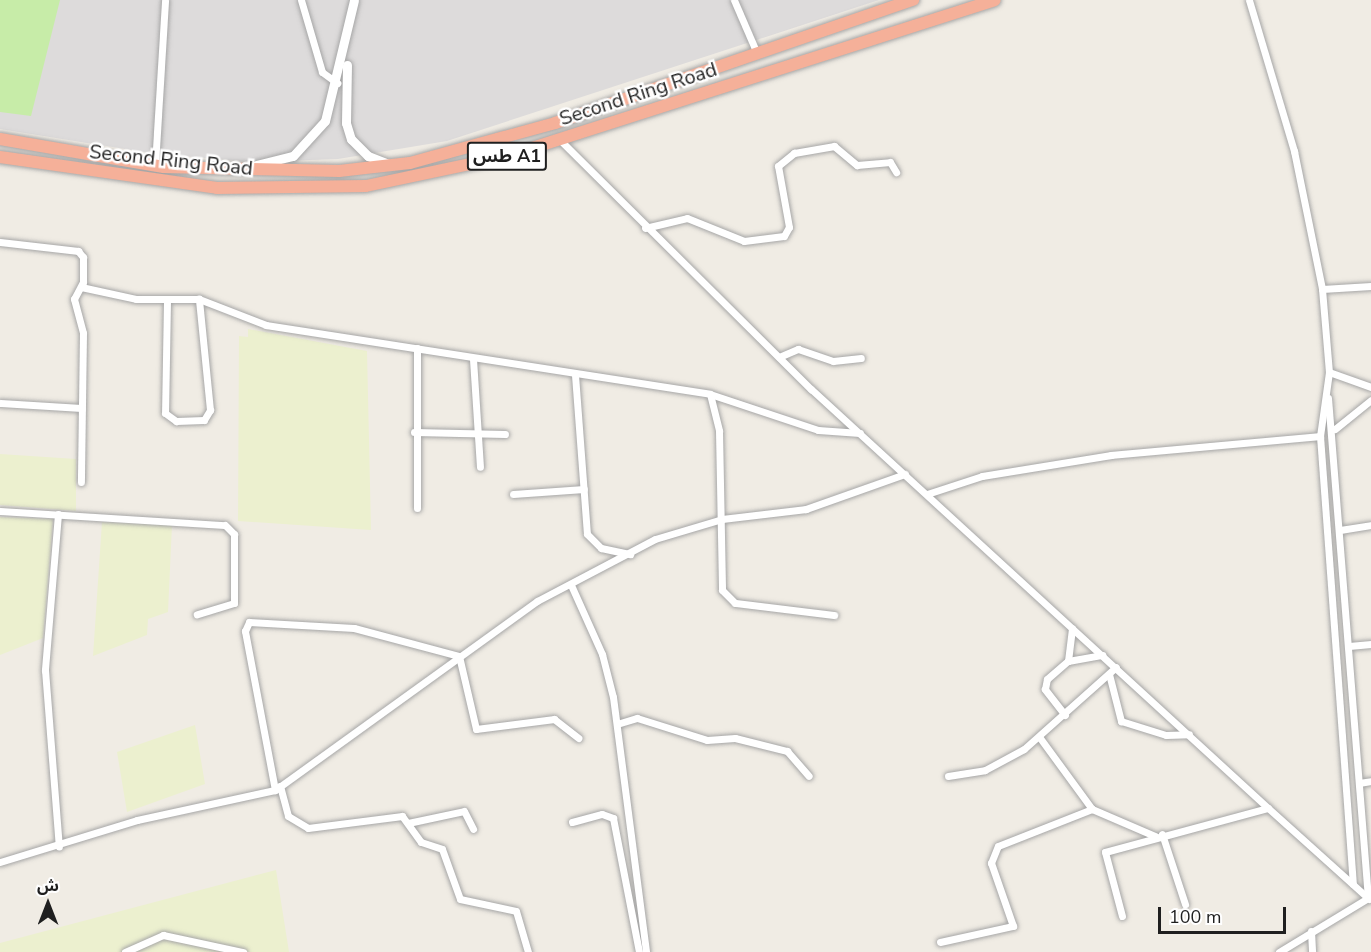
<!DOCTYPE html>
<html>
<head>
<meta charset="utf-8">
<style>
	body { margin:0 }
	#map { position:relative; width:1371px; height:952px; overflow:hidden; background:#f0ece4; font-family:"Nunito Sans","Noto Sans Arabic",sans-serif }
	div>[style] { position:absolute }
	.residential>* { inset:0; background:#dddbdb }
	.farmland>* { inset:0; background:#ecf0cf }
	.grass>* { inset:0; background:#c7eca8 }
	.roads { filter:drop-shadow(0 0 2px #a6a6a6) drop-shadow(0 0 2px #a6a6a6) }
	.minor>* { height:7px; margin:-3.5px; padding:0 3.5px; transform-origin:3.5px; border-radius:3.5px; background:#fff }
	.tertiary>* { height:9px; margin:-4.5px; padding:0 4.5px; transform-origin:4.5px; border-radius:4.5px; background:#fff }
	.trunk>* { height:12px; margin:-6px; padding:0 6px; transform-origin:6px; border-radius:6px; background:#f5b099 }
	span { translate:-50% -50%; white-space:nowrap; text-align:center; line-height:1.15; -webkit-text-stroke:5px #fff; paint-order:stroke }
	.shield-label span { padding:2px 4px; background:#fff; border:2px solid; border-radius:4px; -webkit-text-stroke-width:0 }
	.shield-label { font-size:18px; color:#1f1f1f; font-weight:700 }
	.street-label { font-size:20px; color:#1f1f1f }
	.north { position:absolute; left:18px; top:874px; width:60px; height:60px; -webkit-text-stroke:4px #fff; paint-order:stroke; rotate:0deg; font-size:16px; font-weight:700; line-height:24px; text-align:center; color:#1f1f1f }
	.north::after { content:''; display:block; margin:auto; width:21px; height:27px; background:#1f1f1f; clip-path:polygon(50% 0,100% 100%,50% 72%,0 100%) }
	.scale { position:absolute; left:1158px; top:907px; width:128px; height:27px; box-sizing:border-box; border:3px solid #1f1f1f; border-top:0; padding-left:8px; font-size:18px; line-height:21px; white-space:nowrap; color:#1f1f1f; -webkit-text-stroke:4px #fff; paint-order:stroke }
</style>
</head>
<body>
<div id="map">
	<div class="residential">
		<i style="clip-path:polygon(0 0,879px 0,447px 141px,338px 159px,254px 162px,156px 154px,0 129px)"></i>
	</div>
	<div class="farmland">
		<i style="clip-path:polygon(248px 329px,367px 351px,371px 530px,238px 521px,239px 336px,248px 337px)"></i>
		<i style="clip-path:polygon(0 454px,76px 459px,76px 511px,0 505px)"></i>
		<i style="clip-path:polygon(0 517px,53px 519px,43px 638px,0 655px)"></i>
		<i style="clip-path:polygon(102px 522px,172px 525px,168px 612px,148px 619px,147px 635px,93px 656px)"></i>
		<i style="clip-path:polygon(195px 725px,205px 784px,127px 812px,117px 752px)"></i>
		<i style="clip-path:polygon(276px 870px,289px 952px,0 952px,0 943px)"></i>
	</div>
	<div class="grass">
		<i style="clip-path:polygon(0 0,60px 0,31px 116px,0 112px)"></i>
	</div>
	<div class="roads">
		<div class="minor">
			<i style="left:301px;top:0;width:75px;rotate:73.7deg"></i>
			<i style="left:322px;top:72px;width:19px;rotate:36deg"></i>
			<i style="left:734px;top:0;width:56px;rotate:66.7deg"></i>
			<i style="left:1249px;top:0;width:158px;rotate:73.4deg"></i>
			<i style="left:1294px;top:151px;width:141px;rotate:78.5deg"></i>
			<i style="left:1322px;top:289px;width:83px;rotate:85.2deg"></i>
			<i style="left:1329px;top:372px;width:65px;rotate:98deg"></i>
			<i style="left:1320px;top:436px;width:449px;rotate:85.8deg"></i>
			<i style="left:560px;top:140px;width:354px;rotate:44.8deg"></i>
			<i style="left:811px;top:389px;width:620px;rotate:42.52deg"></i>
			<i style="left:155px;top:165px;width:165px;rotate:-86.5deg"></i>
			<i style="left:645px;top:228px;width:43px;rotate:-13.4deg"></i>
			<i style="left:687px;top:218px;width:61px;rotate:22deg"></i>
			<i style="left:744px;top:241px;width:40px;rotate:-7.1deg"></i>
			<i style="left:784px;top:236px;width:10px;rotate:-61deg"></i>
			<i style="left:789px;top:227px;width:62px;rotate:-100.2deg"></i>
			<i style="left:778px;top:166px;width:21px;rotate:-39deg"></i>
			<i style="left:794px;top:153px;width:41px;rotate:-9.9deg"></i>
			<i style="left:834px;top:146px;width:30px;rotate:40deg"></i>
			<i style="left:857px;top:165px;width:33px;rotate:-5deg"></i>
			<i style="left:890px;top:162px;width:12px;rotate:59deg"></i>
			<i style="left:0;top:242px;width:79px;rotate:6.6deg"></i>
			<i style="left:78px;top:251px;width:8px;rotate:50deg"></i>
			<i style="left:83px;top:257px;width:25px;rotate:90deg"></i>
			<i style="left:83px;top:282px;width:19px;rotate:118deg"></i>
			<i style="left:74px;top:299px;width:35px;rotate:75deg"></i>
			<i style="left:83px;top:333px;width:149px;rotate:90.8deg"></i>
			<i style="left:81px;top:287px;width:56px;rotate:12.3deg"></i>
			<i style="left:136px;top:299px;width:63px"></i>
			<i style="left:199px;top:299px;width:72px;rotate:21.2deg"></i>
			<i style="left:266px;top:325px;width:449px;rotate:8.8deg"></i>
			<i style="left:710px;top:394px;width:114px;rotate:18.4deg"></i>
			<i style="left:818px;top:430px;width:42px;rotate:4.1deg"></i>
			<i style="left:1322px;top:289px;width:49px;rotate:-3.5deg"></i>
			<i style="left:167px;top:301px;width:112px;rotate:91deg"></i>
			<i style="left:165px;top:413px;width:14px;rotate:36deg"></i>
			<i style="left:176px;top:421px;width:28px;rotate:-2deg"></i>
			<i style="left:204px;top:420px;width:12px;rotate:-59deg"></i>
			<i style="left:210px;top:410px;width:112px;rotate:-95.7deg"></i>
			<i style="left:417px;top:348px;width:160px;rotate:90deg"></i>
			<i style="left:779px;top:357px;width:21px;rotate:-23deg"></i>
			<i style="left:798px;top:349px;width:37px;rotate:19deg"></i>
			<i style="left:833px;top:361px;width:28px;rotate:-6deg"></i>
			<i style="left:473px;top:359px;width:108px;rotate:86.3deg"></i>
			<i style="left:1329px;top:372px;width:45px;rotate:19.7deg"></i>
			<i style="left:575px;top:375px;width:159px;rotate:85.7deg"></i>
			<i style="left:587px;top:534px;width:20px;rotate:45deg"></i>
			<i style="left:601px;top:548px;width:30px;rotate:12deg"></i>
			<i style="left:710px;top:394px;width:38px;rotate:76deg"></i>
			<i style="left:719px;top:431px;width:159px;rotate:88.9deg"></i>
			<i style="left:722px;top:590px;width:18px;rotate:45deg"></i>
			<i style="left:735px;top:603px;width:100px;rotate:6.9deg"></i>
			<i style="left:1328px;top:398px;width:502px;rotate:85.43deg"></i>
			<i style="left:0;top:403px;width:82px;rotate:3.5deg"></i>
			<i style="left:1335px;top:429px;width:46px;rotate:-38.9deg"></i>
			<i style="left:414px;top:432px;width:91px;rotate:1.3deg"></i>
			<i style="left:513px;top:494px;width:71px;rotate:-4deg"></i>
			<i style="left:927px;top:494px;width:58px;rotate:-18.1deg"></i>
			<i style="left:982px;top:476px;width:131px;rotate:-9.2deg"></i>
			<i style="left:1111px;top:455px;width:210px;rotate:-5.2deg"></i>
			<i style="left:0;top:511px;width:225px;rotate:3.6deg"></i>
			<i style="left:225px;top:525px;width:13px;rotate:45deg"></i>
			<i style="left:234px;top:534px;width:69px;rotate:90deg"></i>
			<i style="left:234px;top:603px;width:39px;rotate:163deg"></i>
			<i style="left:58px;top:514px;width:157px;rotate:94.8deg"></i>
			<i style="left:45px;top:670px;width:177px;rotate:85.5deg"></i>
			<i style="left:1340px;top:530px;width:31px;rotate:-9deg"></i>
			<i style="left:571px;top:585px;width:76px;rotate:65.8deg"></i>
			<i style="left:602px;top:654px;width:44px;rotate:75.7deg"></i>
			<i style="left:613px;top:697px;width:257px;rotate:82.6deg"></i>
			<i style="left:1349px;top:646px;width:22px;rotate:-5deg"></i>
			<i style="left:1068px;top:661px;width:33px;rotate:-83deg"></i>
			<i style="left:1109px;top:674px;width:49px;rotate:75.7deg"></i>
			<i style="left:1121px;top:721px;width:47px;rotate:17.3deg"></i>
			<i style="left:1166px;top:735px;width:23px;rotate:-2deg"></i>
			<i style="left:1065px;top:715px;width:33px;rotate:-128deg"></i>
			<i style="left:1045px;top:689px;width:10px;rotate:-79deg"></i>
			<i style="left:1047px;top:679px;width:28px;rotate:-41deg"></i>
			<i style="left:1068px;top:661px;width:35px;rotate:-10deg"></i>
			<i style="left:617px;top:724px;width:21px;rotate:-17deg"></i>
			<i style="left:637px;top:718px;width:73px;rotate:17.4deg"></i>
			<i style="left:707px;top:740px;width:28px;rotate:-4deg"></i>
			<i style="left:735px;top:738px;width:54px;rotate:14deg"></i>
			<i style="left:787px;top:751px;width:33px;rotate:49deg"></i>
			<i style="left:1040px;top:738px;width:88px;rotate:53.8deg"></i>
			<i style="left:948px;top:776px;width:37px;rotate:-9deg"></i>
			<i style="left:985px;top:770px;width:44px;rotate:-28.3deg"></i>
			<i style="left:1024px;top:749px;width:123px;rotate:-41.7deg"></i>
			<i style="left:1359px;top:783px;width:12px;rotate:-9deg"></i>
			<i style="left:280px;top:786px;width:31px;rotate:75deg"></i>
			<i style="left:288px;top:816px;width:23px;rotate:31deg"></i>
			<i style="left:308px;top:828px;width:95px;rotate:-7.3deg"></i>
			<i style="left:402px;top:816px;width:32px;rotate:54deg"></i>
			<i style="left:421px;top:842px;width:22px;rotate:18deg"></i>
			<i style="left:442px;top:849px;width:53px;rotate:70.2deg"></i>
			<i style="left:460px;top:899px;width:57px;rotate:12.1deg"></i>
			<i style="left:516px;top:911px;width:43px;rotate:73.7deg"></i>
			<i style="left:275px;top:790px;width:162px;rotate:-100.7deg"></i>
			<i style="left:245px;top:631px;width:10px;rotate:-66deg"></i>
			<i style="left:249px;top:622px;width:105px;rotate:3.3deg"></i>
			<i style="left:354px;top:628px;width:109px;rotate:14.9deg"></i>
			<i style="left:459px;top:656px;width:75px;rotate:76.9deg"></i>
			<i style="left:476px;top:729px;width:79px;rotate:-7.3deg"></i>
			<i style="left:554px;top:719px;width:31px;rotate:38deg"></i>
			<i style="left:572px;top:822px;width:31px;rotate:-15deg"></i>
			<i style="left:602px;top:814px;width:12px;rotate:20deg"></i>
			<i style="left:613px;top:818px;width:136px;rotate:79deg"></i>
			<i style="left:408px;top:823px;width:57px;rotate:-12.1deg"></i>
			<i style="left:464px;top:811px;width:20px;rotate:63deg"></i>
			<i style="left:1162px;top:834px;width:74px;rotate:71.8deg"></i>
			<i style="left:0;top:862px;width:143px;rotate:-17deg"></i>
			<i style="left:137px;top:820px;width:141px;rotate:-12.3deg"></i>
			<i style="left:275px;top:790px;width:323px;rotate:-35.8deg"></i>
			<i style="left:537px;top:601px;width:133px;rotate:-27.7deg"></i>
			<i style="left:655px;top:539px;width:70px;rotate:-16.6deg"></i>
			<i style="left:722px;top:519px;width:85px;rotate:-6.8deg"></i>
			<i style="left:806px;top:509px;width:105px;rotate:-19.5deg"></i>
			<i style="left:1122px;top:916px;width:66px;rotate:-104.9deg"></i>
			<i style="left:1105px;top:852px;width:169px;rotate:-15.1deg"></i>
			<i style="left:1268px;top:808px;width:136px;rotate:42deg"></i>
			<i style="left:1311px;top:931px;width:21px;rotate:87deg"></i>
			<i style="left:940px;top:942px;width:75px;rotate:-12.4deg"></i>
			<i style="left:1013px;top:926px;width:67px;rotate:-109.2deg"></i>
			<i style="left:991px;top:863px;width:18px;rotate:-68deg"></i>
			<i style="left:998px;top:846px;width:101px;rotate:-21.5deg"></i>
			<i style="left:1092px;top:809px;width:69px;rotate:23.2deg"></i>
			<i style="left:125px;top:952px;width:42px;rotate:-24.1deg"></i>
			<i style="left:163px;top:935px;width:82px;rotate:12deg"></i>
			<i style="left:1279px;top:952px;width:108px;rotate:-31.3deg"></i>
		</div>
		<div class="tertiary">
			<i style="left:347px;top:65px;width:58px;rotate:91deg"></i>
			<i style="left:346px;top:123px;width:17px;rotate:73deg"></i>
			<i style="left:351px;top:139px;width:24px;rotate:45deg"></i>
			<i style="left:368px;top:156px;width:22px;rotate:21deg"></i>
			<i style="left:256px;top:165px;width:38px;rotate:-14deg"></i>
			<i style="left:293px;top:156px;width:47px;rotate:-47.6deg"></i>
			<i style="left:325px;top:121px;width:124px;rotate:-76.5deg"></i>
		</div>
		<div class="trunk">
			<i style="left:0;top:139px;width:166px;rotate:9.7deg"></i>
			<i style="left:164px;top:167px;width:175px;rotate:1.3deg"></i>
			<i style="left:339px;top:171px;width:71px;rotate:-6.4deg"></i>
			<i style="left:410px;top:163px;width:150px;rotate:-15.4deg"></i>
			<i style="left:555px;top:123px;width:379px;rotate:-19deg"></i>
			<i style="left:0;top:157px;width:219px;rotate:8.1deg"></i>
			<i style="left:217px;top:188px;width:149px;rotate:-0.8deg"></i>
			<i style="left:366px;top:186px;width:141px;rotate:-11.9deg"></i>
			<i style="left:504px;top:157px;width:515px;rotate:-17.73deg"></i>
		</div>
	</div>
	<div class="shield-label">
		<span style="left:507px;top:156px">طس A1</span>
	</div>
	<div class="street-label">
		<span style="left:638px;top:94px;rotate:-18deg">Second Ring Road</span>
		<span style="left:171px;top:160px;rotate:6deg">Second Ring Road</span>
	</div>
	<div class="north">ش</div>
	<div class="scale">100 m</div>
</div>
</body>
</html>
